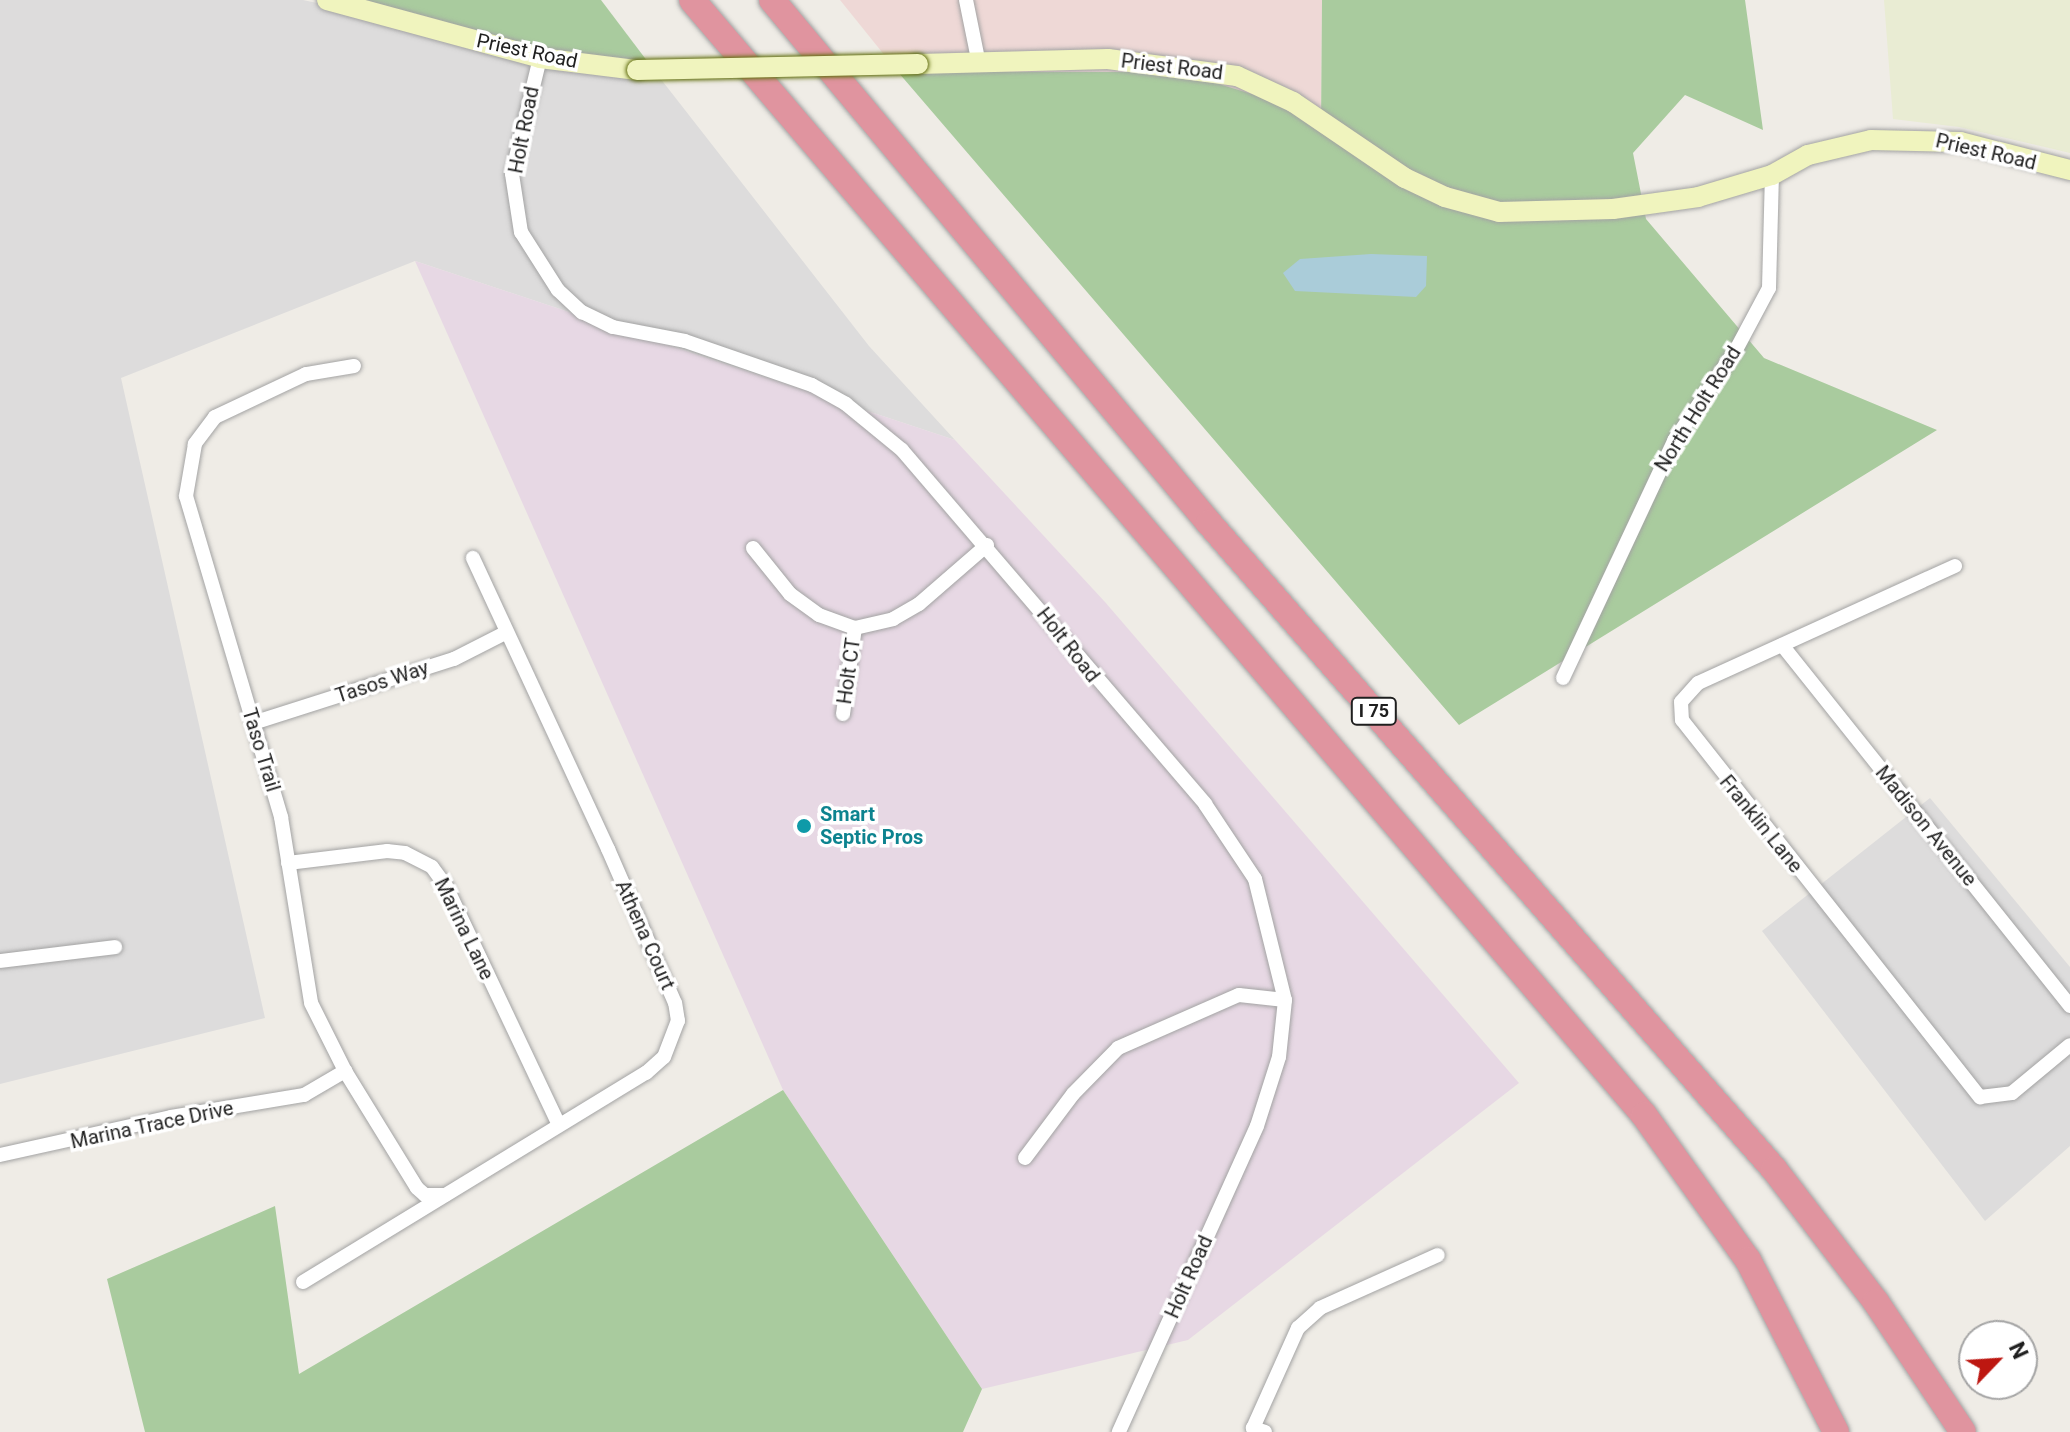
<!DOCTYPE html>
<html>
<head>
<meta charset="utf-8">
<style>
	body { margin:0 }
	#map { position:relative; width:2070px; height:1432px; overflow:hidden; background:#efece6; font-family:Roboto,sans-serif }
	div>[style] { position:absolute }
	.residential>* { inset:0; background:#dddcdc }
	.commercial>* { inset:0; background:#eed8d6 }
	.industrial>* { inset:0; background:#e7d8e4 }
	.farmland>* { inset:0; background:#e9ecd3 }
	.forest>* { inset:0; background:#a9cb9e }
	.water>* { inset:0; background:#aaccd9 }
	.roads { filter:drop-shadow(0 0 2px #a3a3a3) drop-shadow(0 0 2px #a3a3a3) }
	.street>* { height:14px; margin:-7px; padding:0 7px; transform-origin:7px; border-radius:7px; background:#fff }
	.secondary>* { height:20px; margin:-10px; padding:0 10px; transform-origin:10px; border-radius:10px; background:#f0f4be }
	.highway>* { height:26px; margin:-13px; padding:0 13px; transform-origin:13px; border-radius:13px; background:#e0949f }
	.bridges { filter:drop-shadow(0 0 2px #606d0e) drop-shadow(0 0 2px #606d0e) }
	.secondary-bridge>* { height:20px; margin:-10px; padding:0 10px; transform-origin:10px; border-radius:10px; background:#f0f4be }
	.dots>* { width:22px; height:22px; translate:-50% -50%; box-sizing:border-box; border:4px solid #fff; border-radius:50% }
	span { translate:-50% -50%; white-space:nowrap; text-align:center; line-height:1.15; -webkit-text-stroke:7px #fff; paint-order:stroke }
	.shield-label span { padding:2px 6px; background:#fff; border:2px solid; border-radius:6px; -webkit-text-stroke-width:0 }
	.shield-label { font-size:18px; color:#1f1f1f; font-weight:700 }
	.street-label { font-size:20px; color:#1f1f1f }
	.culture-label { font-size:20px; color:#0d838f; font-weight:700 }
	.left { translate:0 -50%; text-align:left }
	.north { position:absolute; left:1958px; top:1320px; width:80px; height:80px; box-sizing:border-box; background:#fff; border:2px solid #a5a5a5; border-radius:50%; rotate:65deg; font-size:22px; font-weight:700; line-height:32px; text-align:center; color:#1f1f1f }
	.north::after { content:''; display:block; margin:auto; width:28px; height:36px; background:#bd1711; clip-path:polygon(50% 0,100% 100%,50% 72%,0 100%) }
</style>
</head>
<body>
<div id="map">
	<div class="residential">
		<i style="clip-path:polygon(0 0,303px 0,660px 78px,869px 346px,955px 440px,415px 261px,121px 378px,265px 1018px,0 1084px)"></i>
		<i style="clip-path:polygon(1930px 798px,2070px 967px,2070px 1146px,1985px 1221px,1762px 931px)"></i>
	</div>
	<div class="commercial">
		<i style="clip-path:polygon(840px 0,1322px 0,1321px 128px,898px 72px)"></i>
	</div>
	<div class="industrial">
		<i style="clip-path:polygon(415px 261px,955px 440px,1105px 602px,1519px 1083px,1188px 1340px,982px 1389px,783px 1090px)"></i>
	</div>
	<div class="farmland">
		<i style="clip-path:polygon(1884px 0,2070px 0,2070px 153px,1959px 127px,1893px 119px)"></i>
	</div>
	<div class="forest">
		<i style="clip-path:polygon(331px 0,601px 0,660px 78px)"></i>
		<i style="clip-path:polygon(1322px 0,1745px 0,1763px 130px,1685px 95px,1633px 153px,1646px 219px,1764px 358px,1937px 430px,1459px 725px,898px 72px,1133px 72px,1192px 76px,1262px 97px,1321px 127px)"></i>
		<i style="clip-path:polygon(783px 1090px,982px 1389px,963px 1432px,145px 1432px,107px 1279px,275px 1206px,299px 1374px)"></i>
	</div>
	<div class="water">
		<i style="clip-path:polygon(1371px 254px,1427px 256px,1426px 286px,1416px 297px,1295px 291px,1283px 273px,1300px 259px)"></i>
	</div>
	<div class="roads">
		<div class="street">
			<i style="left:966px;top:0;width:60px;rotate:78.5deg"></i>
			<i style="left:540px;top:58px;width:119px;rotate:103.6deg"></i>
			<i style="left:512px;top:174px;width:59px;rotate:81.2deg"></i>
			<i style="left:521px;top:232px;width:69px;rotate:57.5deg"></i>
			<i style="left:558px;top:290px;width:33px;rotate:43deg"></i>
			<i style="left:582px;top:312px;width:34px;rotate:26deg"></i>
			<i style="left:613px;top:327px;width:73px;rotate:11deg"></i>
			<i style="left:685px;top:341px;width:134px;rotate:19.1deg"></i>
			<i style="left:812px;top:385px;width:39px;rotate:29deg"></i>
			<i style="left:846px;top:404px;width:72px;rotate:39.4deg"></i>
			<i style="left:902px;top:450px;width:466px;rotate:49.4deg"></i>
			<i style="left:1205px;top:804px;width:90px;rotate:56.3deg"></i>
			<i style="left:1255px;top:879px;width:125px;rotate:76.1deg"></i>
			<i style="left:1285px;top:1000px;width:57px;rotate:96deg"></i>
			<i style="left:1279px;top:1057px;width:72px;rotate:107.7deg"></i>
			<i style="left:1257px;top:1126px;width:336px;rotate:114.3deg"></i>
			<i style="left:354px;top:366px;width:49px;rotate:170.5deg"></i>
			<i style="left:306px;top:374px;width:101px;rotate:154.7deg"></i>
			<i style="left:215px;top:417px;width:34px;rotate:127deg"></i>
			<i style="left:195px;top:444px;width:53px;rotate:99.8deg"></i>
			<i style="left:186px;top:496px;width:335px;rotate:73.5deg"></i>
			<i style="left:281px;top:817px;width:188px;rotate:80.8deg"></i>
			<i style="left:311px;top:1003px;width:76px;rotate:63.4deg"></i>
			<i style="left:345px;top:1071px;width:137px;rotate:58.4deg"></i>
			<i style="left:417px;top:1188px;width:11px;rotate:41deg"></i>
			<i style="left:425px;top:1195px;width:20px"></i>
			<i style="left:753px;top:548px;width:59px;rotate:51.2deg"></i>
			<i style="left:790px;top:594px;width:36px;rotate:36deg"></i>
			<i style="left:819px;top:615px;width:38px;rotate:20deg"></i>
			<i style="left:855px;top:628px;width:39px;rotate:-13deg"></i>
			<i style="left:893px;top:619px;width:30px;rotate:-30deg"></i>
			<i style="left:919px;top:604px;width:90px;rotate:-40.9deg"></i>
			<i style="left:1955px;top:566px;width:282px;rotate:155.5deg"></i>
			<i style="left:1698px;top:683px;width:25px;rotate:132deg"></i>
			<i style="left:1681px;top:702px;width:18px;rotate:87deg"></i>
			<i style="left:1682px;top:720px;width:481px;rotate:51.7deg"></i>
			<i style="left:1980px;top:1097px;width:32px;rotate:-7deg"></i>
			<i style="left:2012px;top:1093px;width:75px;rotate:-39.6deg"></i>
			<i style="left:1782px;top:645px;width:462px;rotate:51.4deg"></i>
			<i style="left:1563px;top:678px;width:262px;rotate:-64.9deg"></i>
			<i style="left:1674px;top:441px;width:112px;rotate:-55.9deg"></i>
			<i style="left:1737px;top:348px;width:68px;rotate:-61.9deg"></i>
			<i style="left:1769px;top:288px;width:113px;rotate:-88.5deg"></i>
			<i style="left:843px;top:714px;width:87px;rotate:-82.1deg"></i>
			<i style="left:253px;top:723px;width:211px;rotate:-17.7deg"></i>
			<i style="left:454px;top:659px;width:59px;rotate:-27deg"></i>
			<i style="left:288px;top:863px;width:100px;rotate:-6.9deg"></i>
			<i style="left:387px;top:851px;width:18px;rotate:6deg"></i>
			<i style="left:405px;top:853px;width:30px;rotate:27deg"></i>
			<i style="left:432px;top:867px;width:24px;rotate:54deg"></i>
			<i style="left:446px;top:886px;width:264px;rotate:64.7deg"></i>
			<i style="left:0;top:961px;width:116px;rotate:-6.9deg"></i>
			<i style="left:0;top:1155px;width:175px;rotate:-12.5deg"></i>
			<i style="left:171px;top:1117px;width:135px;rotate:-9.4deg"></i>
			<i style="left:304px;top:1095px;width:48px;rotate:-30.3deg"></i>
			<i style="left:1025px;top:1158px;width:80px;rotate:-53.1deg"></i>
			<i style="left:1073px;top:1094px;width:64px;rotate:-45.6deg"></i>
			<i style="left:1118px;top:1048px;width:132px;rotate:-23.7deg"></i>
			<i style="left:1239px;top:995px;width:46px;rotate:6.2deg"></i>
			<i style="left:303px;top:1282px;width:402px;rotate:-31.4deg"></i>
			<i style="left:646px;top:1073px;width:24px;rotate:-42deg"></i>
			<i style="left:664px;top:1057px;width:39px;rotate:-69deg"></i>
			<i style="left:678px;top:1021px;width:18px;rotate:-99deg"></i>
			<i style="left:675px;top:1003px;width:168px;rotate:-113.5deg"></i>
			<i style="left:608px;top:849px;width:321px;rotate:-114.9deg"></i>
			<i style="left:1265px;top:1432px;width:13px;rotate:-162deg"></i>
			<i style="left:1253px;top:1428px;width:110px;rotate:-65.8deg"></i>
			<i style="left:1298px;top:1328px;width:30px;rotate:-42deg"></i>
			<i style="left:1320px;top:1308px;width:129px;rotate:-24.2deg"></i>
		</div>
		<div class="secondary">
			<i style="left:327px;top:0;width:221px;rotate:15.2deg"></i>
			<i style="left:540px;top:58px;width:98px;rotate:7.1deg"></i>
			<i style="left:918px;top:64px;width:190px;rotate:-1.5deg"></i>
			<i style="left:1108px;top:59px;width:130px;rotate:7.5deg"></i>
			<i style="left:1237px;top:76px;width:62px;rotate:24.9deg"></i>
			<i style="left:1293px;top:102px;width:135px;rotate:34.2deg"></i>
			<i style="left:1405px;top:178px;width:44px;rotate:25.4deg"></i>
			<i style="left:1445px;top:197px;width:56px;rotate:15.5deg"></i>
			<i style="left:1499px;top:212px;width:114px;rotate:-1.5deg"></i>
			<i style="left:1613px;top:209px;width:86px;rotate:-8deg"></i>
			<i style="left:1698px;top:197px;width:77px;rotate:-16.6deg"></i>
			<i style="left:1772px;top:175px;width:41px;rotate:-29.1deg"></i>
			<i style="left:1808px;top:155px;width:65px;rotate:-13.4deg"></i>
			<i style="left:1871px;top:140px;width:89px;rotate:1.3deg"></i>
			<i style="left:1960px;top:142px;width:114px;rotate:14.3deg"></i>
		</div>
		<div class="highway">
			<i style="left:692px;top:0;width:1466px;rotate:49.51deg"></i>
			<i style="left:1644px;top:1115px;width:178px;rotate:54.4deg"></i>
			<i style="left:1748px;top:1260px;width:193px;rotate:62.9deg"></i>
			<i style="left:772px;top:0;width:682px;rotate:50.12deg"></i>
			<i style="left:1209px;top:523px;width:858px;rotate:48.83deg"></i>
			<i style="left:1774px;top:1169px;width:168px;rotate:52.5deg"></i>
			<i style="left:1876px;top:1302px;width:156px;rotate:56.2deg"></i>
		</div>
	</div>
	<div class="bridges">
		<div class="secondary-bridge">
			<i style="left:637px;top:70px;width:281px;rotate:-1.2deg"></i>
		</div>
	</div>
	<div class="dots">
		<i style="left:804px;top:826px;background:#0f9aa8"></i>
	</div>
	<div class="shield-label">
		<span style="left:1374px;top:711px">I 75</span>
	</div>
	<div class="street-label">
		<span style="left:527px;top:51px;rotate:12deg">Priest Road</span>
		<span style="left:1172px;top:67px;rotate:7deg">Priest Road</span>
		<span style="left:524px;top:130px;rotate:-79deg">Holt Road</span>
		<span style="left:1986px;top:152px;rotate:13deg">Priest Road</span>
		<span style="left:1698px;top:409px;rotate:-58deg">North Holt Road</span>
		<span style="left:1068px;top:645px;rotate:52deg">Holt Road</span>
		<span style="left:849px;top:671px;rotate:-82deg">Holt CT</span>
		<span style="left:382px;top:682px;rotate:-18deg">Tasos Way</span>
		<span style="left:261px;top:750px;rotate:73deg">Taso Trail</span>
		<span style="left:1761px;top:824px;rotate:51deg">Franklin Lane</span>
		<span style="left:1926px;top:826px;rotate:51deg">Madison Avenue</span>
		<span style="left:464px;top:929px;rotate:64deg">Marina Lane</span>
		<span style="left:645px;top:935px;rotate:66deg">Athena Court</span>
		<span style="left:152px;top:1125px;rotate:-12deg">Marina Trace Drive</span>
		<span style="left:1189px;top:1277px;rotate:-66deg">Holt Road</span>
	</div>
	<div class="culture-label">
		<span class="left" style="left:820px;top:826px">Smart<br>Septic Pros</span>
	</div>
	<div class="north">N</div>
</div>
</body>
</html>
